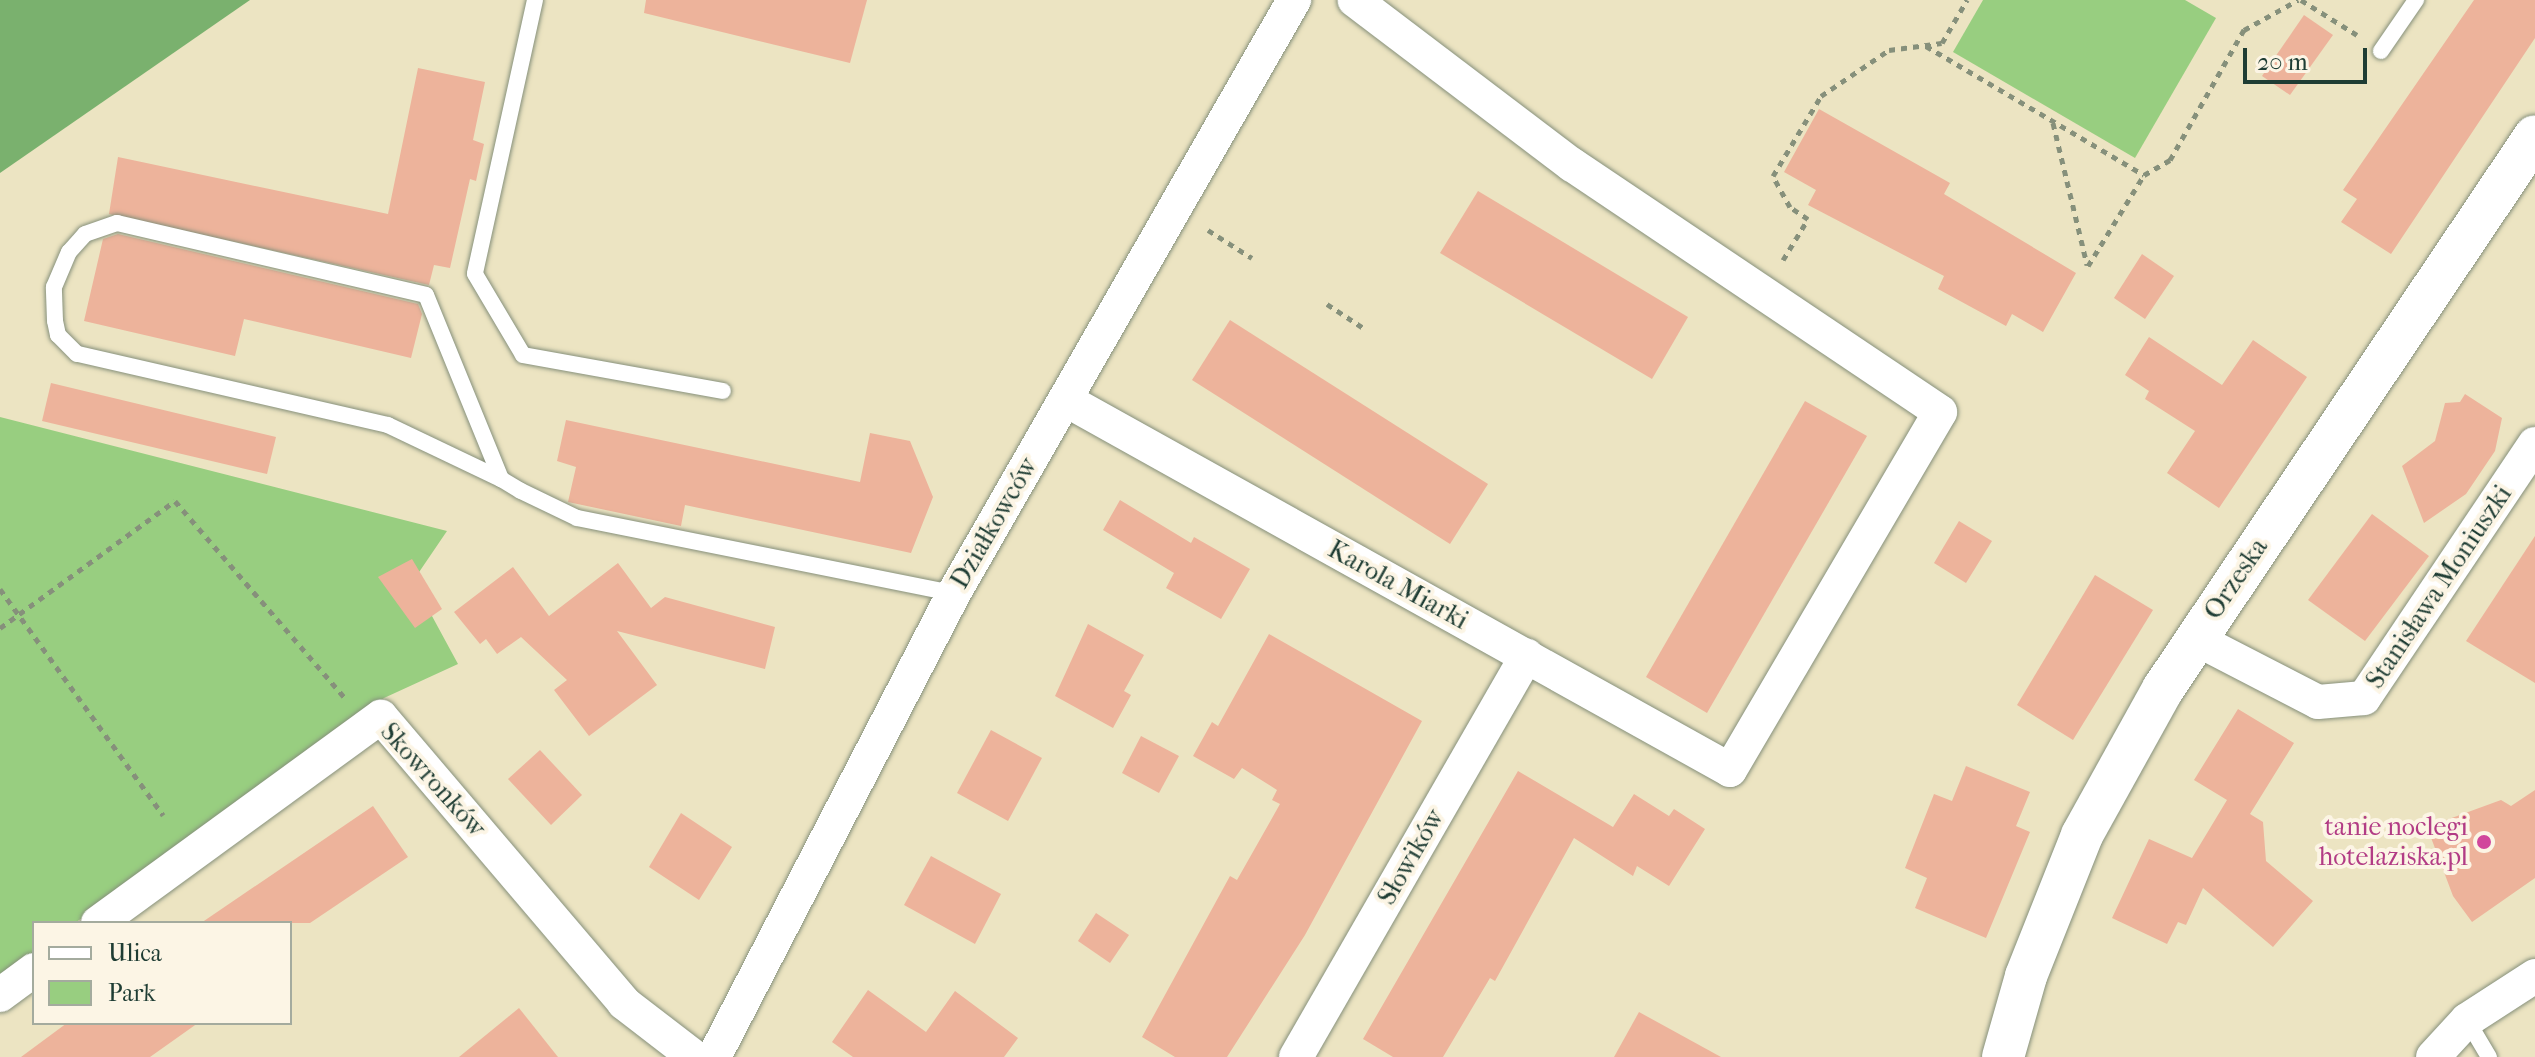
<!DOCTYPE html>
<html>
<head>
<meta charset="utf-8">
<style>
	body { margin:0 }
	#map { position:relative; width:2535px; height:1057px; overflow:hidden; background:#ece4c2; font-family:"IM FELL French Canon",serif }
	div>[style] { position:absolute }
	.green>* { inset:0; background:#98ce80 }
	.forest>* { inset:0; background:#7ab16e }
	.building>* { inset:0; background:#edb39b }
	.path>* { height:5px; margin-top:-2.5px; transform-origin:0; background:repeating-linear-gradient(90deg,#86907b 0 6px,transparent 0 12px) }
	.roads { filter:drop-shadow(0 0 2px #86907b) drop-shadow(0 0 2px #86907b) }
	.service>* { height:16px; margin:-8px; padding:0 8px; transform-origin:8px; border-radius:8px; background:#fff }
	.minor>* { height:34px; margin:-17px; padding:0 17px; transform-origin:17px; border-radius:17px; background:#fff }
	.tertiary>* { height:42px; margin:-21px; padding:0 21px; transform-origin:21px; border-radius:21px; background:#fff }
	.dots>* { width:22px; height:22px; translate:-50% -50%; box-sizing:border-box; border:4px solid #fcf5e5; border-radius:50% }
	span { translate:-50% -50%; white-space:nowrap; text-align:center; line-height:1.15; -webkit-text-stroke:8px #fcf5e5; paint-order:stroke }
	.street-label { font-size:26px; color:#1f3d34 }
	.hotel-label { font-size:26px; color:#b23c85 }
	.right { translate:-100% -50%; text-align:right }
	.legend { position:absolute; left:32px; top:921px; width:260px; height:104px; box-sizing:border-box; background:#fcf5e5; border:2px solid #a4ab9e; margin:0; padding:10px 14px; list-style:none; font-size:24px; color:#1f3d34 }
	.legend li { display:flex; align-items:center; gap:16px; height:40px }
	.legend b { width:40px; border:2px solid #a4ab9e }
	.scale { position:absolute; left:2243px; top:48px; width:124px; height:36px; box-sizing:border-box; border:4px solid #1f3d34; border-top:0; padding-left:10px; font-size:24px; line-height:28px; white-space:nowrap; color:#1f3d34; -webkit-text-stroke:6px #fcf5e5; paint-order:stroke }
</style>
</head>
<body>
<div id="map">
	<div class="green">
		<i style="clip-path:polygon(1983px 0,2185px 0,2216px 18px,2135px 158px,1953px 52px)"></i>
		<i style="clip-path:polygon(0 417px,447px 531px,413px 581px,458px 664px,384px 698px,75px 923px,34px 923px,34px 952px,0 977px)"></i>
	</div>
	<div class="forest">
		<i style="clip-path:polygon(0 0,250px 0,0 173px)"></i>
	</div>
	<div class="building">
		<i style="clip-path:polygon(646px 0,867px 0,850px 63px,644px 13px)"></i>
		<i style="clip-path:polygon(2474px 0,2535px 0,2535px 38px,2391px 254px,2341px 222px,2357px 199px,2343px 190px)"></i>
		<i style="clip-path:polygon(2304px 15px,2333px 35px,2290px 95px,2262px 76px)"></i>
		<i style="clip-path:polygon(418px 68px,485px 82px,473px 140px,484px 144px,476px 181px,470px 179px,450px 268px,434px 265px,429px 285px,109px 214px,118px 157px,388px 214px)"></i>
		<i style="clip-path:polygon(1819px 109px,1950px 183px,1944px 194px,2076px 273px,2043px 332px,2012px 314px,2006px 326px,1938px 289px,1944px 276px,1808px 205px,1816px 190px,1784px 172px)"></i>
		<i style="clip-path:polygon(1478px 191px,1688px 317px,1652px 379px,1440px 253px)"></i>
		<i style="clip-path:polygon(118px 234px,418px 304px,422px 314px,411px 358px,244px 319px,235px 356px,84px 321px,103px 239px)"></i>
		<i style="clip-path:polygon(2142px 254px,2174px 276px,2145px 319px,2114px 298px)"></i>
		<i style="clip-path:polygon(1230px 320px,1488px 484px,1450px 544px,1192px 380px)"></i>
		<i style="clip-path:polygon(2149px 337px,2222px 385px,2253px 340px,2307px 377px,2219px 508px,2167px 473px,2195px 431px,2145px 399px,2149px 391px,2125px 375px)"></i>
		<i style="clip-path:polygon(51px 383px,276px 437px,267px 474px,42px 421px)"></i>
		<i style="clip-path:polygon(2465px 394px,2502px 418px,2495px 451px,2466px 494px,2424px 523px,2402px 466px,2435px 441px,2445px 403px,2460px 402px)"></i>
		<i style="clip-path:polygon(1805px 401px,1867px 436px,1707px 713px,1646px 677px)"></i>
		<i style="clip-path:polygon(566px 420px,860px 482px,870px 433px,910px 441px,933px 497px,911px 553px,685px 505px,681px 526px,568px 502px,576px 467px,557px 461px)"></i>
		<i style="clip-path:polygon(1120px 500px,1191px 543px,1194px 537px,1250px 569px,1221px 619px,1166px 588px,1174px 573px,1103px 530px)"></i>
		<i style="clip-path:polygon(2372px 514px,2429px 556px,2365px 641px,2308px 600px)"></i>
		<i style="clip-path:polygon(1959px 521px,1992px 541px,1966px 583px,1934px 563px)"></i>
		<i style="clip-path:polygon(2535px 536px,2535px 683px,2466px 641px)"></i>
		<i style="clip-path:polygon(412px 559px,442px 609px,415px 628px,378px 577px)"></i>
		<i style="clip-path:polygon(618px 563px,651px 608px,665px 597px,775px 627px,765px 669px,617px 631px,657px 685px,589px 736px,554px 690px,567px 680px,521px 637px,497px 654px,486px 639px,480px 644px,454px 612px,513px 567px,549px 616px)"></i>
		<i style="clip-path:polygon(2095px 575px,2153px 610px,2073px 740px,2017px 705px)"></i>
		<i style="clip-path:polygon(1088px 624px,1144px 655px,1124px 691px,1131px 695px,1113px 728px,1055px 696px)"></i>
		<i style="clip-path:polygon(1269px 634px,1422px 721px,1305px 935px,1227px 1057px,1175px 1057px,1142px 1037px,1230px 876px,1237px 880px,1280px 804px,1272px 800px,1277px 790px,1242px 768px,1234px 779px,1193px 756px,1212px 722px,1218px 726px)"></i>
		<i style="clip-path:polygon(2238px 709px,2294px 743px,2250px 814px,2263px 822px,2266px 861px,2313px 901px,2273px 947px,2203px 888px,2186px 925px,2178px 922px,2167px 944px,2112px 918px,2149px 839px,2192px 858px,2227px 800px,2194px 780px)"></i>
		<i style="clip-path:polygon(991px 730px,1042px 758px,1008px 821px,957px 793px)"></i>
		<i style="clip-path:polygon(1141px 736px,1179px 756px,1159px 793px,1122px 773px)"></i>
		<i style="clip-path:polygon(540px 750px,582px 795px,551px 825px,508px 779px)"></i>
		<i style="clip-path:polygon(1966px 766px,2030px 792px,2016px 826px,2030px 832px,1986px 938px,1915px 908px,1927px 878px,1905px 868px,1934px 794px,1952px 801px)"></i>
		<i style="clip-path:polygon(1518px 771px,1613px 827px,1634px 794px,1669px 816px,1674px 809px,1705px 829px,1669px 886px,1637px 866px,1633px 876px,1574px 838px,1495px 981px,1490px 978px,1443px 1057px,1393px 1057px,1363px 1039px)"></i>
		<i style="clip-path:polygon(2535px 790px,2535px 878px,2472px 922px,2453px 896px,2427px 827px,2501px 800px,2511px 806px)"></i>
		<i style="clip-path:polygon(373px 806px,408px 857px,310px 923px,201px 923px)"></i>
		<i style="clip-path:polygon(681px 813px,732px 847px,699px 900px,649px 867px)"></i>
		<i style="clip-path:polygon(931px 856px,1001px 894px,975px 944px,904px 905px)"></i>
		<i style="clip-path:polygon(1096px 913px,1129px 935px,1110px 963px,1078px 941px)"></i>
		<i style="clip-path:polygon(868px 990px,926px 1032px,955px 991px,1018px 1038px,1004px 1057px,853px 1057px,832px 1042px)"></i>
		<i style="clip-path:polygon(519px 1008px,558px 1057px,459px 1057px)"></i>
		<i style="clip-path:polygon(1639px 1012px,1721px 1057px,1614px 1057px)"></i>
		<i style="clip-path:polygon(67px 1023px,198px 1023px,150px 1057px,21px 1057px)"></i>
	</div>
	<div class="path">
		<i style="left:2301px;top:0;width:66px;rotate:32deg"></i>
		<i style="left:1926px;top:46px;width:253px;rotate:30.6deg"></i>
		<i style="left:2053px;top:123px;width:146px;rotate:76.5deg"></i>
		<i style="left:1208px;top:230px;width:52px;rotate:32.5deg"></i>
		<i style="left:1783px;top:260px;width:48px;rotate:-58.6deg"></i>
		<i style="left:1808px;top:219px;width:22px;rotate:-146deg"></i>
		<i style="left:1790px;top:207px;width:35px;rotate:-119deg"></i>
		<i style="left:1773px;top:176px;width:93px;rotate:-59deg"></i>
		<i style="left:1821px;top:96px;width:82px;rotate:-34.1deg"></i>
		<i style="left:1889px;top:50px;width:53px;rotate:-7.5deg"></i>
		<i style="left:1942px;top:43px;width:50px;rotate:-59.8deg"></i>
		<i style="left:2088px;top:266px;width:107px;rotate:-58.4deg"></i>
		<i style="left:2144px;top:175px;width:30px;rotate:-30deg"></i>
		<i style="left:2170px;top:160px;width:150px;rotate:-60.4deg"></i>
		<i style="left:2244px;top:30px;width:62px;rotate:-29.1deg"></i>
		<i style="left:1327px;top:304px;width:42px;rotate:33.3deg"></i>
		<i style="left:0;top:589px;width:279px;rotate:54.2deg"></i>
		<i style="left:0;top:628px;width:216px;rotate:-36deg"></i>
		<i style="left:175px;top:501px;width:259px;rotate:49.2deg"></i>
	</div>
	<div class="roads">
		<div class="service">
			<i style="left:535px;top:0;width:280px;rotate:102.4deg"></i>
			<i style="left:475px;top:274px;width:94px;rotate:59.3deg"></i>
			<i style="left:523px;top:355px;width:203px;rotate:10.2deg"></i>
			<i style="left:2381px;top:51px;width:62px;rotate:-55.5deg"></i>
			<i style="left:501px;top:479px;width:125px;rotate:-154.5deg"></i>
			<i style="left:388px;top:425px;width:319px;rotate:-167.1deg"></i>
			<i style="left:77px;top:354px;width:27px;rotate:-135deg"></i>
			<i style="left:58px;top:335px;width:14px;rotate:-102deg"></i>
			<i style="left:55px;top:321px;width:34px;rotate:-92deg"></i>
			<i style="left:54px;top:287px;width:38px;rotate:-67deg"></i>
			<i style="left:69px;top:252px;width:24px;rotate:-48deg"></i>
			<i style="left:85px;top:234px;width:34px;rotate:-19deg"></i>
			<i style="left:117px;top:223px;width:317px;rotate:13.1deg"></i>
			<i style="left:426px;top:295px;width:199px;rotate:67.8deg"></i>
			<i style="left:501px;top:479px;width:23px;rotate:31deg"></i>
			<i style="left:521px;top:491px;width:62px;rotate:25.7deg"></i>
			<i style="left:577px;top:518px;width:384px;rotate:11.3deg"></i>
			<i style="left:2467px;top:1020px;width:43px;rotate:59.3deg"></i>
		</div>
		<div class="minor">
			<i style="left:1066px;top:400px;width:760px;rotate:29.13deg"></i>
			<i style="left:1730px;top:770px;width:415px;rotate:-59.6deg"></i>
			<i style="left:1940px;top:412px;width:443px;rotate:-146.1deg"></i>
			<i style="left:1572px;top:165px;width:273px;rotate:-142.8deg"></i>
			<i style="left:2196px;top:639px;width:137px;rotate:27.3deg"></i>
			<i style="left:2318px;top:702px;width:46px;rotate:-5deg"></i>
			<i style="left:2364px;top:698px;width:306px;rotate:-56.1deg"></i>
			<i style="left:98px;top:923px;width:350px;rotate:-36.1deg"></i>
			<i style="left:381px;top:717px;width:375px;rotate:49.6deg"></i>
			<i style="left:624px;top:1003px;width:88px;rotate:37.6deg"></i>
			<i style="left:0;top:995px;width:42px;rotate:-36.3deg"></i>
			<i style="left:714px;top:1057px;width:522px;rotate:-62.65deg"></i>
			<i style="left:954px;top:593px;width:684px;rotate:-60.17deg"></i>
			<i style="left:1296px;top:1057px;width:463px;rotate:-60.1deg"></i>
			<i style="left:2433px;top:1057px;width:50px;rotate:-47.4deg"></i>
			<i style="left:2467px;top:1020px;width:81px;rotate:-32.9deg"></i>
		</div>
		<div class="tertiary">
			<i style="left:2003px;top:1057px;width:84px;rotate:-74.1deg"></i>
			<i style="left:2026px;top:976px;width:152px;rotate:-68.3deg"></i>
			<i style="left:2082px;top:835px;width:167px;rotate:-61deg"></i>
			<i style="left:2163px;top:689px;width:666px;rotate:-56.07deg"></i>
		</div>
	</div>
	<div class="dots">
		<i style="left:2484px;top:842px;background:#d1479c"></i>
	</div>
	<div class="street-label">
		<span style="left:994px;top:523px;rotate:-60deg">Działkowców</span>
		<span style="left:2236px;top:579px;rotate:-56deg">Orzeska</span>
		<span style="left:1398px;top:585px;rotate:29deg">Karola Miarki</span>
		<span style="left:2439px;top:587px;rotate:-56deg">Stanisława Moniuszki</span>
		<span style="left:433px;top:780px;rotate:48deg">Skowronków</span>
		<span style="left:1411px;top:857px;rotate:-60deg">Słowików</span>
	</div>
	<div class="hotel-label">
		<span class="right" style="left:2468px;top:842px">tanie noclegi<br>hotelaziska.pl</span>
	</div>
	<ul class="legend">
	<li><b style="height:10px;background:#fff"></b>Ulica</li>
	<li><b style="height:22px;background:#98ce80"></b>Park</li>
	</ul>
	<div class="scale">20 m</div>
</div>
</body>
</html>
